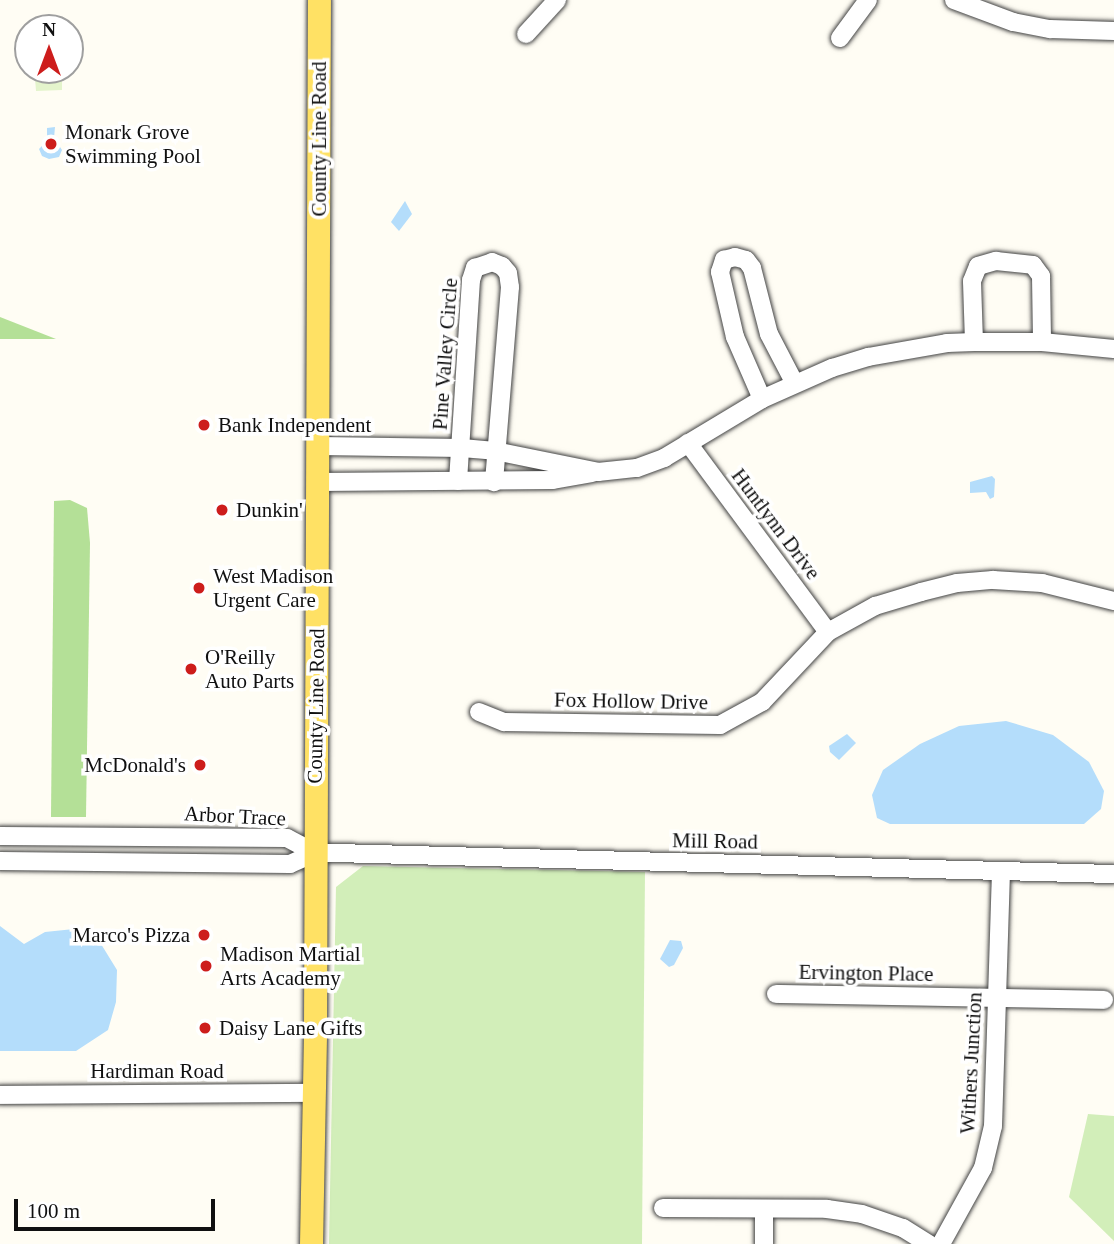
<!DOCTYPE html>
<html>
<head>
<meta charset="utf-8">
<style>
	body { margin:0 }
	#map { position:relative; width:1114px; height:1244px; overflow:hidden; background:#fffdf4; font-family:"Times New Roman",serif }
	div>[style] { position:absolute }
	.green>* { inset:0; background:#d2eeb9 }
	.forest>* { inset:0; background:#b4e097 }
	.pitch>* { inset:0; background:#e4f4cc }
	.water>* { inset:0; background:#b4ddfb }
	.roads { filter:drop-shadow(0 0 2px #434343) drop-shadow(0 0 2px #434343) }
	.minor>* { height:18px; margin:-9px; padding:0 9px; transform-origin:9px; border-radius:9px; background:#fff }
	.major>* { height:23px; margin:-11.5px; padding:0 11.5px; transform-origin:11.5px; border-radius:11.5px; background:#ffe164 }
	.dots>* { width:19px; height:19px; translate:-50% -50%; box-sizing:border-box; border:4px solid #fff; border-radius:50% }
	span { translate:-50% -50%; white-space:nowrap; text-align:center; line-height:1.15; -webkit-text-stroke:7px #fff; paint-order:stroke }
	.poi-label { font-size:21px; color:#101010 }
	.left { translate:0 -50%; text-align:left }
	.right { translate:-100% -50%; text-align:right }
	.street-label { font-size:21px; color:#101010 }
	.north { position:absolute; left:14px; top:14px; width:70px; height:70px; box-sizing:border-box; background:#fff; border:2px solid #9f9f9f; border-radius:50%; rotate:0deg; font-size:19px; font-weight:700; line-height:28px; text-align:center; color:#101010 }
	.north::after { content:''; display:block; margin:auto; width:24px; height:32px; background:#cd1d1c; clip-path:polygon(50% 0,100% 100%,50% 72%,0 100%) }
	.scale { position:absolute; left:14px; top:1199px; width:201px; height:32px; box-sizing:border-box; border:4px solid #101010; border-top:0; padding-left:9px; font-size:21px; line-height:24px; white-space:nowrap; color:#101010; -webkit-text-stroke:5px #fff; paint-order:stroke }
</style>
</head>
<body>
<div id="map">
	<div class="green">
		<i style="clip-path:polygon(363px 866px,645px 872px,642px 1244px,329px 1244px,336px 887px)"></i>
		<i style="clip-path:polygon(1088px 1114px,1114px 1116px,1114px 1241px,1069px 1197px)"></i>
	</div>
	<div class="forest">
		<i style="clip-path:polygon(0 317px,56px 339px,0 339px)"></i>
		<i style="clip-path:polygon(70px 500px,87px 508px,90px 543px,86px 817px,51px 817px,54px 501px)"></i>
	</div>
	<div class="pitch">
		<i style="clip-path:polygon(62px 77px,62px 90px,36px 91px,35px 78px)"></i>
	</div>
	<div class="water">
		<i style="clip-path:polygon(55px 127px,54px 138px,62px 150px,59px 157px,49px 159px,42px 156px,39px 149px,47px 141px,47px 128px)"></i>
		<i style="clip-path:polygon(405px 201px,412px 214px,399px 231px,391px 222px)"></i>
		<i style="clip-path:polygon(992px 476px,995px 479px,994px 497px,990px 499px,986px 492px,970px 493px,970px 482px)"></i>
		<i style="clip-path:polygon(1006px 721px,1053px 735px,1089px 762px,1104px 791px,1101px 809px,1084px 824px,890px 824px,877px 818px,872px 795px,883px 770px,920px 744px,959px 726px)"></i>
		<i style="clip-path:polygon(847px 734px,856px 743px,839px 760px,830px 752px,829px 746px)"></i>
		<i style="clip-path:polygon(0 926px,24px 944px,45px 932px,74px 929px,101px 944px,117px 970px,116px 1002px,108px 1030px,76px 1051px,0 1051px)"></i>
		<i style="clip-path:polygon(670px 940px,681px 941px,683px 948px,674px 965px,669px 967px,660px 959px)"></i>
	</div>
	<div class="roads">
		<div class="minor">
			<i style="left:954px;top:0;width:63px;rotate:20.4deg"></i>
			<i style="left:1013px;top:22px;width:38px;rotate:11deg"></i>
			<i style="left:1050px;top:29px;width:64px;rotate:1.8deg"></i>
			<i style="left:526px;top:34px;width:46px;rotate:-47.6deg"></i>
			<i style="left:840px;top:38px;width:47px;rotate:-53.6deg"></i>
			<i style="left:974px;top:342px;width:61px;rotate:-91.9deg"></i>
			<i style="left:972px;top:281px;width:16px;rotate:-68deg"></i>
			<i style="left:978px;top:266px;width:19px;rotate:-16deg"></i>
			<i style="left:996px;top:261px;width:37px;rotate:6deg"></i>
			<i style="left:1033px;top:265px;width:14px;rotate:54deg"></i>
			<i style="left:1041px;top:276px;width:66px;rotate:89.1deg"></i>
			<i style="left:762px;top:399px;width:68px;rotate:-113.5deg"></i>
			<i style="left:735px;top:337px;width:67px;rotate:-103deg"></i>
			<i style="left:720px;top:272px;width:13px;rotate:-72deg"></i>
			<i style="left:724px;top:260px;width:11px;rotate:-15deg"></i>
			<i style="left:735px;top:257px;width:11px;rotate:15deg"></i>
			<i style="left:746px;top:260px;width:10px;rotate:53deg"></i>
			<i style="left:752px;top:268px;width:68px;rotate:75.6deg"></i>
			<i style="left:769px;top:334px;width:56px;rotate:62.5deg"></i>
			<i style="left:688px;top:443px;width:235px;rotate:53.5deg"></i>
			<i style="left:319px;top:446px;width:143px;rotate:0.8deg"></i>
			<i style="left:462px;top:448px;width:33px;rotate:5deg"></i>
			<i style="left:495px;top:451px;width:105px;rotate:11.5deg"></i>
			<i style="left:598px;top:472px;width:39px;rotate:-6deg"></i>
			<i style="left:637px;top:468px;width:29px;rotate:-20deg"></i>
			<i style="left:664px;top:458px;width:114px;rotate:-31deg"></i>
			<i style="left:762px;top:399px;width:77px;rotate:-23.9deg"></i>
			<i style="left:832px;top:368px;width:38px;rotate:-17deg"></i>
			<i style="left:868px;top:357px;width:80px;rotate:-10deg"></i>
			<i style="left:947px;top:343px;width:27px;rotate:-2deg"></i>
			<i style="left:974px;top:342px;width:68px"></i>
			<i style="left:1042px;top:342px;width:72px;rotate:5.6deg"></i>
			<i style="left:458px;top:481px;width:201px;rotate:-86.3deg"></i>
			<i style="left:471px;top:280px;width:13px;rotate:-72deg"></i>
			<i style="left:475px;top:268px;width:18px;rotate:-19deg"></i>
			<i style="left:492px;top:262px;width:11px;rotate:22deg"></i>
			<i style="left:502px;top:266px;width:9px;rotate:49deg"></i>
			<i style="left:508px;top:273px;width:14px;rotate:82deg"></i>
			<i style="left:510px;top:287px;width:196px;rotate:94.7deg"></i>
			<i style="left:319px;top:482px;width:234px;rotate:-0.5deg"></i>
			<i style="left:553px;top:480px;width:39px;rotate:-10deg"></i>
			<i style="left:479px;top:712px;width:27px;rotate:22deg"></i>
			<i style="left:504px;top:722px;width:216px;rotate:0.8deg"></i>
			<i style="left:720px;top:725px;width:48px;rotate:-28.7deg"></i>
			<i style="left:762px;top:702px;width:96px;rotate:-46.7deg"></i>
			<i style="left:828px;top:632px;width:54px;rotate:-29deg"></i>
			<i style="left:875px;top:606px;width:48px;rotate:-16.9deg"></i>
			<i style="left:921px;top:592px;width:37px;rotate:-14deg"></i>
			<i style="left:957px;top:583px;width:36px;rotate:-5deg"></i>
			<i style="left:993px;top:580px;width:49px;rotate:3.5deg"></i>
			<i style="left:1042px;top:583px;width:74px;rotate:14deg"></i>
			<i style="left:0;top:836px;width:287px;rotate:0.4deg"></i>
			<i style="left:287px;top:838px;width:32px;rotate:28deg"></i>
			<i style="left:0;top:861px;width:290px;rotate:0.6deg"></i>
			<i style="left:290px;top:864px;width:27px;rotate:-24deg"></i>
			<i style="left:315px;top:853px;width:21px"></i>
			<i style="left:336px;top:853px;width:778px;rotate:1.55deg"></i>
			<i style="left:776px;top:994px;width:328px;rotate:1deg"></i>
			<i style="left:0;top:1095px;width:314px;rotate:-0.4deg"></i>
			<i style="left:663px;top:1208px;width:164px;rotate:0.3deg"></i>
			<i style="left:827px;top:1209px;width:35px;rotate:8deg"></i>
			<i style="left:862px;top:1214px;width:43px;rotate:18.9deg"></i>
			<i style="left:903px;top:1228px;width:31px;rotate:32deg"></i>
			<i style="left:764px;top:1209px;width:35px;rotate:90deg"></i>
			<i style="left:941px;top:1244px;width:87px;rotate:-61.1deg"></i>
			<i style="left:983px;top:1168px;width:43px;rotate:-76.6deg"></i>
			<i style="left:993px;top:1126px;width:253px;rotate:-88.2deg"></i>
		</div>
		<div class="major">
			<i style="left:311px;top:1244px;width:217px;rotate:-88.9deg"></i>
			<i style="left:315px;top:1027px;width:1027px;rotate:-89.78deg"></i>
		</div>
	</div>
	<div class="dots">
		<i style="left:51px;top:144px;background:#cd1d1c"></i>
		<i style="left:204px;top:425px;background:#cd1d1c"></i>
		<i style="left:222px;top:510px;background:#cd1d1c"></i>
		<i style="left:199px;top:588px;background:#cd1d1c"></i>
		<i style="left:191px;top:669px;background:#cd1d1c"></i>
		<i style="left:200px;top:765px;background:#cd1d1c"></i>
		<i style="left:204px;top:935px;background:#cd1d1c"></i>
		<i style="left:206px;top:966px;background:#cd1d1c"></i>
		<i style="left:205px;top:1028px;background:#cd1d1c"></i>
	</div>
	<div class="poi-label">
		<span class="left" style="left:65px;top:144px">Monark Grove<br>Swimming Pool</span>
		<span class="left" style="left:218px;top:425px">Bank Independent</span>
		<span class="left" style="left:236px;top:510px">Dunkin'</span>
		<span class="left" style="left:213px;top:588px">West Madison<br>Urgent Care</span>
		<span class="left" style="left:205px;top:669px">O'Reilly<br>Auto Parts</span>
		<span class="right" style="left:186px;top:765px">McDonald's</span>
		<span class="right" style="left:190px;top:935px">Marco's Pizza</span>
		<span class="left" style="left:220px;top:966px">Madison Martial<br>Arts Academy</span>
		<span class="left" style="left:219px;top:1028px">Daisy Lane Gifts</span>
	</div>
	<div class="street-label">
		<span style="left:319px;top:139px;rotate:-90deg">County Line Road</span>
		<span style="left:445px;top:354px;rotate:-86deg">Pine Valley Circle</span>
		<span style="left:776px;top:524px;rotate:53deg">Huntlynn Drive</span>
		<span style="left:631px;top:701px;rotate:1deg">Fox Hollow Drive</span>
		<span style="left:316px;top:706px;rotate:-89deg">County Line Road</span>
		<span style="left:235px;top:816px;rotate:3deg">Arbor Trace</span>
		<span style="left:715px;top:841px;rotate:1deg">Mill Road</span>
		<span style="left:866px;top:973px;rotate:1deg">Ervington Place</span>
		<span style="left:971px;top:1063px;rotate:-87deg">Withers Junction</span>
		<span style="left:157px;top:1071px">Hardiman Road</span>
	</div>
	<div class="north">N</div>
	<div class="scale">100 m</div>
</div>
</body>
</html>
